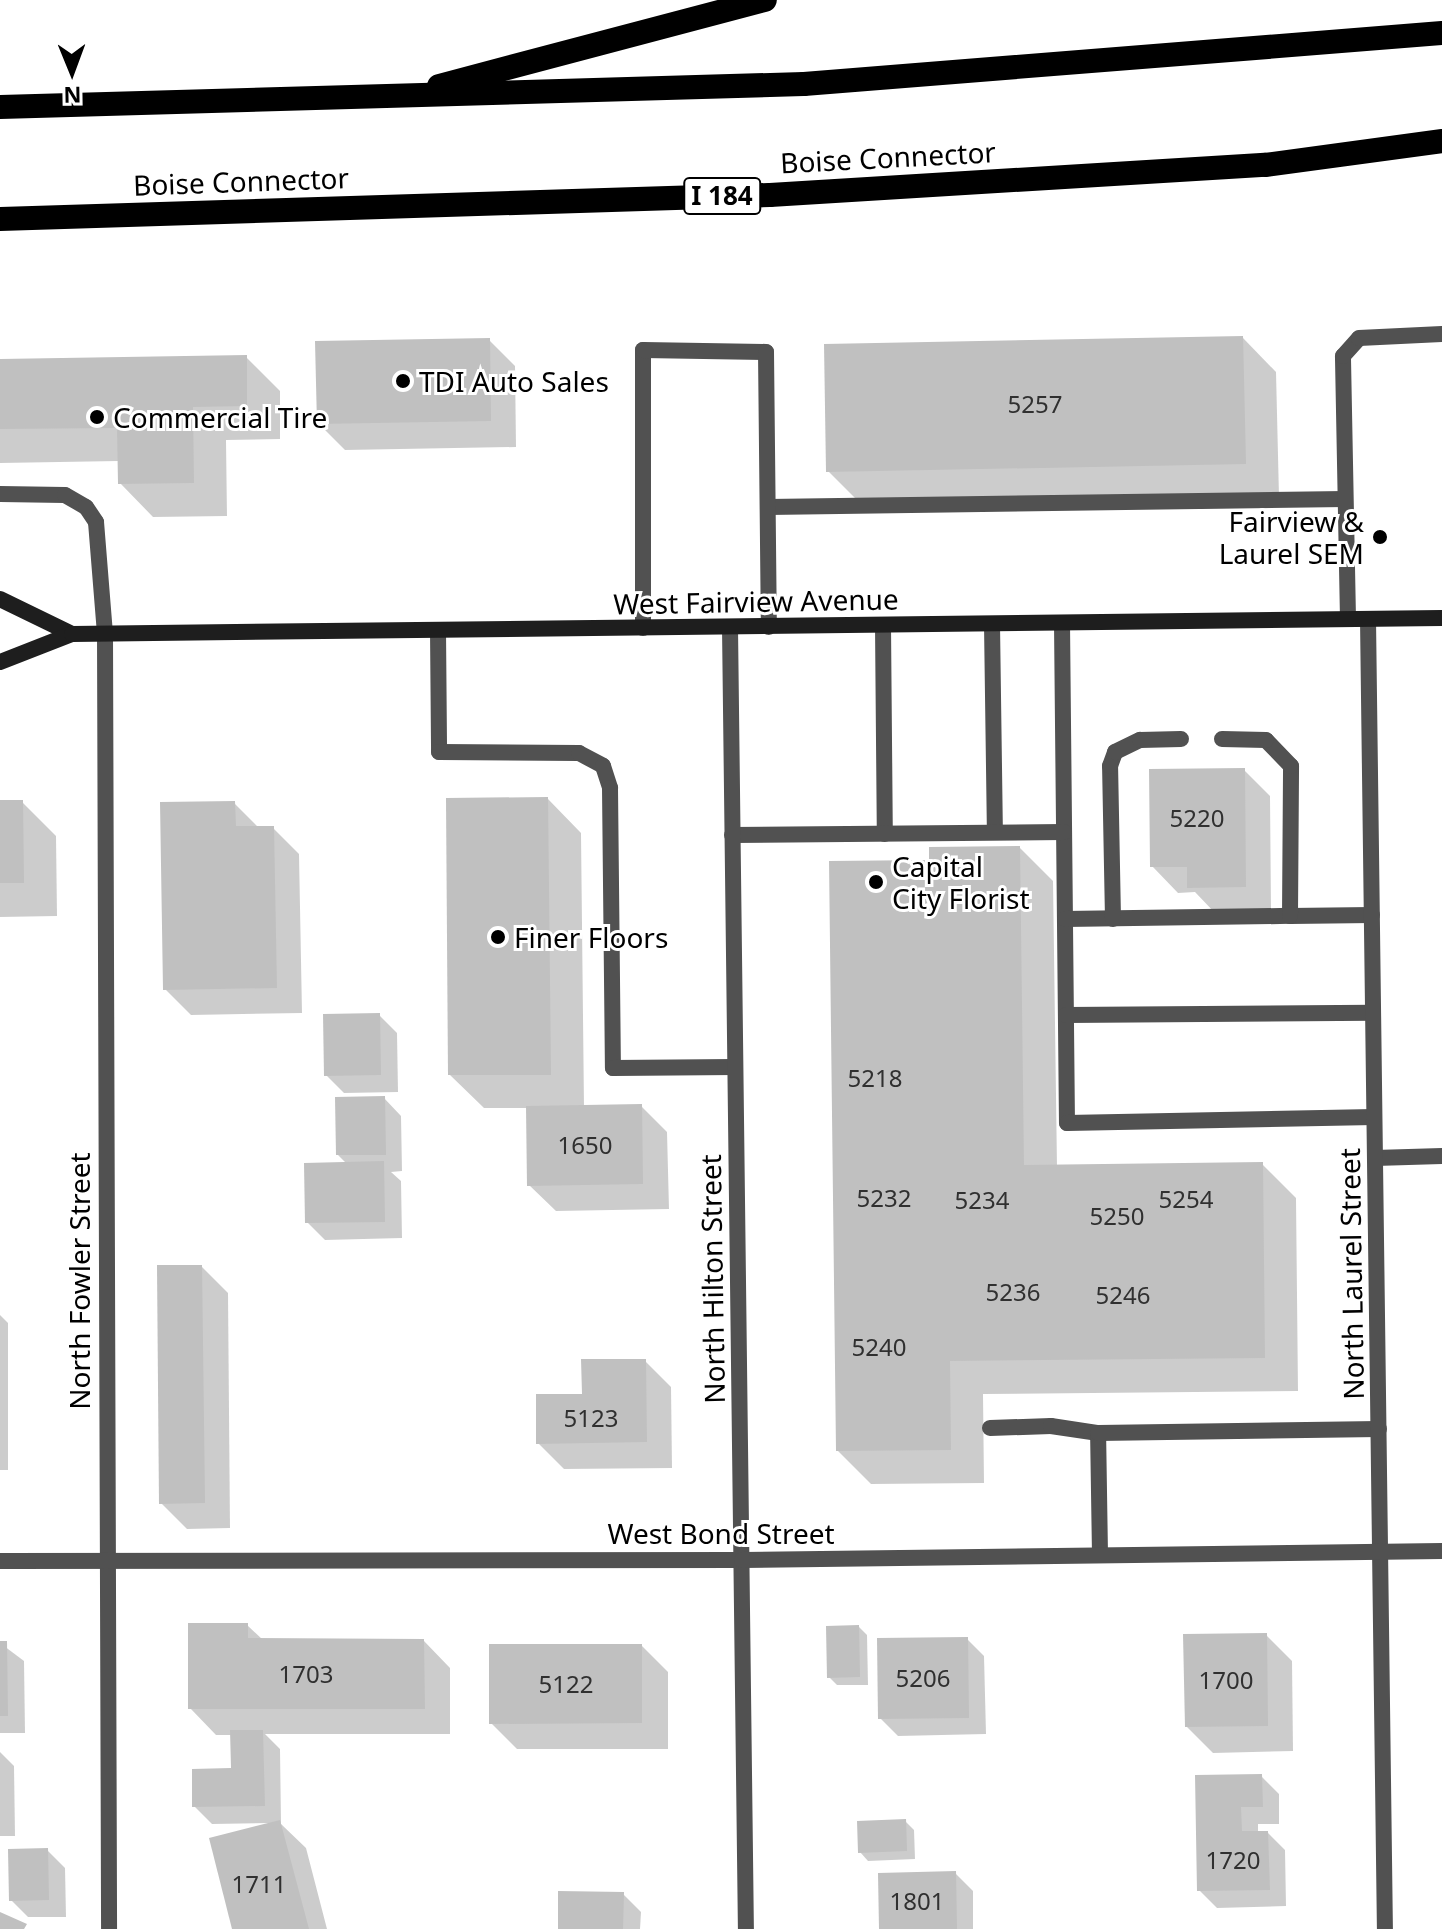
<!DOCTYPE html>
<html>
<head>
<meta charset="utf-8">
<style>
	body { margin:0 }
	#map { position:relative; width:1442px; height:1929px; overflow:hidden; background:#fff; font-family:"Noto Sans",sans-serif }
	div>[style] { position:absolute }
	.shadow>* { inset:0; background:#0003 }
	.building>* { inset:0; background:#c0c0c0 }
	.lane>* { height:16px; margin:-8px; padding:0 8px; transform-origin:8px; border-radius:8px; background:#515151 }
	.street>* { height:16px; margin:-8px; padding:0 8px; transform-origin:8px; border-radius:8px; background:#515151 }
	.secondary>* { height:16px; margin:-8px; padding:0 8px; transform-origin:8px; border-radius:8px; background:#1e1e1e }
	.highway>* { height:24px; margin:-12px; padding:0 12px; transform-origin:12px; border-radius:12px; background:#000 }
	.dots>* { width:22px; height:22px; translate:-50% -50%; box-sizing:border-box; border:4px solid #fff; border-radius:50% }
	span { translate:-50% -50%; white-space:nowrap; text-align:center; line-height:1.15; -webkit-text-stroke:6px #fff; paint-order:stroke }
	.number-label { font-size:24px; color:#303030 }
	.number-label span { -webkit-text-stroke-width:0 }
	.shield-label span { padding:2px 6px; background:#fff; border:2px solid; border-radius:6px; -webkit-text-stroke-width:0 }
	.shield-label { font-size:26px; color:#000; font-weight:700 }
	.street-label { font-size:28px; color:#000 }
	.poi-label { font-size:28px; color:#000 }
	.left { translate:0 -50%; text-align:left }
	.right { translate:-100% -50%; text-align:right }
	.north { position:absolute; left:32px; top:32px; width:80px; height:80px; -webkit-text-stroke:6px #fff; paint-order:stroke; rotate:179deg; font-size:22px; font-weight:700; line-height:32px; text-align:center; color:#000 }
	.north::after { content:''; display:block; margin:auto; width:28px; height:36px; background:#000; clip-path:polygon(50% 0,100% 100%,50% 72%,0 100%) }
</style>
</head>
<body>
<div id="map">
	<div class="shadow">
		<i style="clip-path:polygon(1243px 338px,1276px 372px,1279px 497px,862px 505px,828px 471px)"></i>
		<i style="clip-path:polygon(489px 340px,515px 366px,516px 447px,345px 450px,319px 424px)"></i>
		<i style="clip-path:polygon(246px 357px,280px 391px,280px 439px,226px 440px,227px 516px,153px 517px,120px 483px,119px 461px,0 463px,0 361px)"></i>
		<i style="clip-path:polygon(1244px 770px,1270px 796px,1271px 912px,1215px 913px,1195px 892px,1178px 893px,1152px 866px)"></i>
		<i style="clip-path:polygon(548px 799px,581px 833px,584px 1107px,641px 1106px,667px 1132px,669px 1209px,556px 1211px,529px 1185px,528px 1108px,484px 1108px,450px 1075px)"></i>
		<i style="clip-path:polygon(0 802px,22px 802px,56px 836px,57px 916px,0 917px)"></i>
		<i style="clip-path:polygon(234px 803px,259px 828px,273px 828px,299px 854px,302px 1013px,191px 1015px,165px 989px)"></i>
		<i style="clip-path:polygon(1020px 848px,1053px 881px,1057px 1166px,1262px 1164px,1296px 1198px,1298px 1391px,983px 1394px,984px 1483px,871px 1484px,838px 1451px,931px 862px)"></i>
		<i style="clip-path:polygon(379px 1015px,397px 1033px,398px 1092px,344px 1093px,326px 1075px)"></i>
		<i style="clip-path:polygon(384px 1098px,401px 1116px,402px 1171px,391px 1172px,401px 1181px,402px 1238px,325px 1240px,307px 1222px,347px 1164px,338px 1155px)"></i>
		<i style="clip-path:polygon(202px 1267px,228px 1293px,230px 1528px,187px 1529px,161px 1503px)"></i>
		<i style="clip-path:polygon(0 1315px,8px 1323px,8px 1470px,0 1470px)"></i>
		<i style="clip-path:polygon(645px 1361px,671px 1387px,672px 1468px,564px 1469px,538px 1443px,584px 1396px)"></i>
		<i style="clip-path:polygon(247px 1625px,263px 1640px,424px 1641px,450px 1668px,450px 1734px,265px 1734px,280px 1749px,281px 1824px,306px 1848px,327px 1929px,232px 1929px,271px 1823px,212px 1824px,194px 1806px,233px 1770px,232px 1735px,216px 1735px,190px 1708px)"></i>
		<i style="clip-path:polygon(859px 1627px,867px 1635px,868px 1685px,837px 1685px,829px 1677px)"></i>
		<i style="clip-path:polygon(1266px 1635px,1292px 1661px,1293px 1751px,1213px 1753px,1187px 1727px)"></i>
		<i style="clip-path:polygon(967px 1639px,984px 1656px,986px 1734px,898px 1736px,880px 1718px)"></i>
		<i style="clip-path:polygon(0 1643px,24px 1661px,25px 1733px,0 1733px)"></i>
		<i style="clip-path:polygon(642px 1646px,668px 1672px,668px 1749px,517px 1749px,491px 1723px)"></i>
		<i style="clip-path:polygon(0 1752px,14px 1766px,15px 1836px,0 1836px)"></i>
		<i style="clip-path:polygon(1261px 1776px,1279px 1794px,1279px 1824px,1258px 1824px,1258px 1833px,1268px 1833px,1285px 1850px,1286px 1906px,1217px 1908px,1199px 1890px,1197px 1777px)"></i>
		<i style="clip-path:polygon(905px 1821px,914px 1830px,915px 1859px,868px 1861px,860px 1852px)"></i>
		<i style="clip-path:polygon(47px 1850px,65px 1868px,66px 1917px,28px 1917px,11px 1900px)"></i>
		<i style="clip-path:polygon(955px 1873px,973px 1891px,973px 1929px,881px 1929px)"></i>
		<i style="clip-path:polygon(623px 1894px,641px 1912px,640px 1929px,560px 1929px)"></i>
	</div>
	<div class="building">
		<i style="clip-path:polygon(1243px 336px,1246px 464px,826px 472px,824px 344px)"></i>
		<i style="clip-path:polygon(490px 338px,491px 421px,317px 424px,315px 341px)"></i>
		<i style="clip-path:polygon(247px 355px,247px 406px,193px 407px,194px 483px,118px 484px,117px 428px,0 429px,0 359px)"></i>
		<i style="clip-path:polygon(1245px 768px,1246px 887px,1187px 888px,1187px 867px,1150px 867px,1149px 769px)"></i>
		<i style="clip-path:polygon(548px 797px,551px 1075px,448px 1075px,446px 798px)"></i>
		<i style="clip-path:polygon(0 800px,23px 800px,24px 883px,0 883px)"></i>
		<i style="clip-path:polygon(235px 801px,236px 826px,274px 826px,277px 988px,163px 990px,160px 802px)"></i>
		<i style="clip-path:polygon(1020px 846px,1024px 1165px,1263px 1162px,1265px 1358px,950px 1361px,951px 1450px,836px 1451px,829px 861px,929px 860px,929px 847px)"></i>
		<i style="clip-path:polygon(380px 1013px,381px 1075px,324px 1076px,323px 1014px)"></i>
		<i style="clip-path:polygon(385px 1096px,386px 1155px,336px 1155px,335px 1097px)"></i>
		<i style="clip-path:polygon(642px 1104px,643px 1184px,527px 1186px,526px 1106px)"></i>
		<i style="clip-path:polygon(384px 1161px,385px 1222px,305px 1223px,304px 1163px)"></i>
		<i style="clip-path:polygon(157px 1265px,202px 1265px,205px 1503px,159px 1504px)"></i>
		<i style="clip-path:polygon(581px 1359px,646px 1359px,647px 1442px,536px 1444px,536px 1394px,582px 1394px)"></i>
		<i style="clip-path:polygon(188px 1623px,248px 1623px,248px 1638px,424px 1639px,425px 1709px,188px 1709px)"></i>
		<i style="clip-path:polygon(859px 1625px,860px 1677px,827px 1678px,826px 1626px)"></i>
		<i style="clip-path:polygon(1267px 1633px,1268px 1726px,1185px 1727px,1183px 1634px)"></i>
		<i style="clip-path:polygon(968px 1637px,969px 1718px,878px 1719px,877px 1638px)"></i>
		<i style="clip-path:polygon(0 1641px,7px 1641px,8px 1716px,0 1716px)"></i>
		<i style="clip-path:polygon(489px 1644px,642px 1644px,642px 1723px,489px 1724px)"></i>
		<i style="clip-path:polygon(230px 1730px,263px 1730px,265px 1806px,192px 1807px,192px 1769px,231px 1768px)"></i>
		<i style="clip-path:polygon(1262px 1774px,1263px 1807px,1241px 1807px,1242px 1831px,1268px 1831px,1270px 1890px,1197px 1891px,1195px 1775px)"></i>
		<i style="clip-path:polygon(906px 1819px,907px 1851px,858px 1853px,857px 1821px)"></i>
		<i style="clip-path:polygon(280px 1820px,309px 1929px,232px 1929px,209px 1838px)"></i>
		<i style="clip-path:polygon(48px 1848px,49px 1900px,9px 1901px,8px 1849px)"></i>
		<i style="clip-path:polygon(956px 1871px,957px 1929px,879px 1929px,878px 1873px)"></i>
		<i style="clip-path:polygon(558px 1891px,624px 1892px,623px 1929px,558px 1929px)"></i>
		<i style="clip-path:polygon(0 1912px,27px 1924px,24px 1929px,0 1929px)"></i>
	</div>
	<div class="lane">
		<i style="left:0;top:494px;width:65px;rotate:0.9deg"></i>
		<i style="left:65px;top:495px;width:24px;rotate:30deg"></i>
		<i style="left:86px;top:507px;width:18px;rotate:56deg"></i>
		<i style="left:96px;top:522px;width:112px;rotate:85.4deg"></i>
		<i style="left:768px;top:507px;width:577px;rotate:-0.79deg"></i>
		<i style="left:1348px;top:619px;width:263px;rotate:-91.1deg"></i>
		<i style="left:1343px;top:356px;width:24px;rotate:-48deg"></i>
		<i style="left:1359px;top:338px;width:83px;rotate:-2.8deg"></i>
		<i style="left:1062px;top:623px;width:500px;rotate:89.43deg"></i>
		<i style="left:1067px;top:1123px;width:307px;rotate:-1.1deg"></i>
		<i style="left:992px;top:624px;width:208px;rotate:89.2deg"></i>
		<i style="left:883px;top:625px;width:209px;rotate:89.5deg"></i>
		<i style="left:643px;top:628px;width:278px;rotate:-90deg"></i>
		<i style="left:643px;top:350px;width:123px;rotate:0.9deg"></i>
		<i style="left:766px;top:352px;width:275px;rotate:89.4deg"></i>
		<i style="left:438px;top:630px;width:122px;rotate:89.5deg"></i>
		<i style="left:439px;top:752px;width:140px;rotate:0.4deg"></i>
		<i style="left:579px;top:753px;width:27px;rotate:28deg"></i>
		<i style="left:603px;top:766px;width:23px;rotate:72deg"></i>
		<i style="left:610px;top:788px;width:280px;rotate:89.4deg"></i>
		<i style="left:613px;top:1068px;width:122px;rotate:-0.5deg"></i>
		<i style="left:732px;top:835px;width:332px;rotate:-0.5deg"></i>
		<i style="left:1290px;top:916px;width:82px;rotate:-0.7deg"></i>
		<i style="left:1065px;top:919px;width:225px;rotate:-0.8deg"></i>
		<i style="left:1290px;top:916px;width:150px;rotate:-89.6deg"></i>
		<i style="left:1291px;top:766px;width:36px;rotate:-134deg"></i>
		<i style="left:1266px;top:740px;width:44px;rotate:-178.7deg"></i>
		<i style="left:1113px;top:919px;width:153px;rotate:-91.1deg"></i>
		<i style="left:1110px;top:766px;width:15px;rotate:-70deg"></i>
		<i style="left:1115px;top:752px;width:28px;rotate:-26deg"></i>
		<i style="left:1140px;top:740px;width:41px;rotate:-1.4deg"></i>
		<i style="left:1066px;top:1015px;width:307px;rotate:-0.4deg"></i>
		<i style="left:1375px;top:1158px;width:67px;rotate:-1.7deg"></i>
		<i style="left:990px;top:1428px;width:61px;rotate:-1.9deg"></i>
		<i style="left:1051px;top:1426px;width:48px;rotate:8.5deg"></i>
		<i style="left:1100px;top:1555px;width:122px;rotate:-90.9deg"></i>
		<i style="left:1098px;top:1433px;width:281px;rotate:-0.8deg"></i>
	</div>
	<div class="street">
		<i style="left:1368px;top:619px;width:1310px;rotate:89.26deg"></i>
		<i style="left:730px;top:627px;width:1302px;rotate:89.3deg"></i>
		<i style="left:105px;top:634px;width:1295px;rotate:89.82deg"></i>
		<i style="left:0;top:1561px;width:742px;rotate:-0.08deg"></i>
		<i style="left:742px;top:1560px;width:700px;rotate:-0.74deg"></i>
	</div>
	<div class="secondary">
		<i style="left:0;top:599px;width:80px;rotate:25.9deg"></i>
		<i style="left:0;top:662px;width:77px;rotate:-21.3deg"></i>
		<i style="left:72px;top:634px;width:1370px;rotate:-0.67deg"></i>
	</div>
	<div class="highway">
		<i style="left:439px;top:86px;width:337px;rotate:-14.8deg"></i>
		<i style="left:0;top:107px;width:804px;rotate:-1.64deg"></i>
		<i style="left:804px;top:84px;width:640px;rotate:-4.57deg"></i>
		<i style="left:0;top:219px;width:770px;rotate:-1.79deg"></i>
		<i style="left:770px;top:195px;width:496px;rotate:-3.5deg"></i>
		<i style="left:1265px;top:165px;width:179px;rotate:-7.7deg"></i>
	</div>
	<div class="dots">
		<i style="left:403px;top:381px;background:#000"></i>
		<i style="left:97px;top:417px;background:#000"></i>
		<i style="left:1380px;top:537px;background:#000"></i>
		<i style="left:876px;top:882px;background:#000"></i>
		<i style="left:498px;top:937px;background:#000"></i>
	</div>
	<div class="number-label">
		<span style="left:1035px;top:404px">5257</span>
		<span style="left:1197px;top:818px">5220</span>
		<span style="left:875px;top:1078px">5218</span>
		<span style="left:585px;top:1145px">1650</span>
		<span style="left:884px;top:1198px">5232</span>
		<span style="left:1186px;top:1199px">5254</span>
		<span style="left:982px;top:1200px">5234</span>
		<span style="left:1117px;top:1216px">5250</span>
		<span style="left:1013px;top:1292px">5236</span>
		<span style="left:1123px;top:1295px">5246</span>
		<span style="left:879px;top:1347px">5240</span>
		<span style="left:591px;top:1418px">5123</span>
		<span style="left:306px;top:1674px">1703</span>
		<span style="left:923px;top:1678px">5206</span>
		<span style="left:1226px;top:1680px">1700</span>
		<span style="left:566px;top:1684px">5122</span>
		<span style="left:1233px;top:1860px">1720</span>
		<span style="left:259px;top:1884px">1711</span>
		<span style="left:917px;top:1901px">1801</span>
	</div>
	<div class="shield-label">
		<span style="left:722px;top:196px">I 184</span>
	</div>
	<div class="street-label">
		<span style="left:888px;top:157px;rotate:-3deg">Boise Connector</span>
		<span style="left:241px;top:181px;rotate:-2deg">Boise Connector</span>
		<span style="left:756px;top:601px;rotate:-1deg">West Fairview Avenue</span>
		<span style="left:1351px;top:1274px;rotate:-91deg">North Laurel Street</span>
		<span style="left:712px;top:1279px;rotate:-91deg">North Hilton Street</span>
		<span style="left:79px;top:1281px;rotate:-90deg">North Fowler Street</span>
		<span style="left:721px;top:1533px">West Bond Street</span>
	</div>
	<div class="poi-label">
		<span class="left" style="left:419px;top:381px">TDI Auto Sales</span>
		<span class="left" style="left:113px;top:417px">Commercial Tire</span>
		<span class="right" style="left:1364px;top:537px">Fairview &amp;<br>Laurel SEM</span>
		<span class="left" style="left:892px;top:882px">Capital<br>City Florist</span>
		<span class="left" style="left:514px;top:937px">Finer Floors</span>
	</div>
	<div class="north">N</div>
</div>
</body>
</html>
